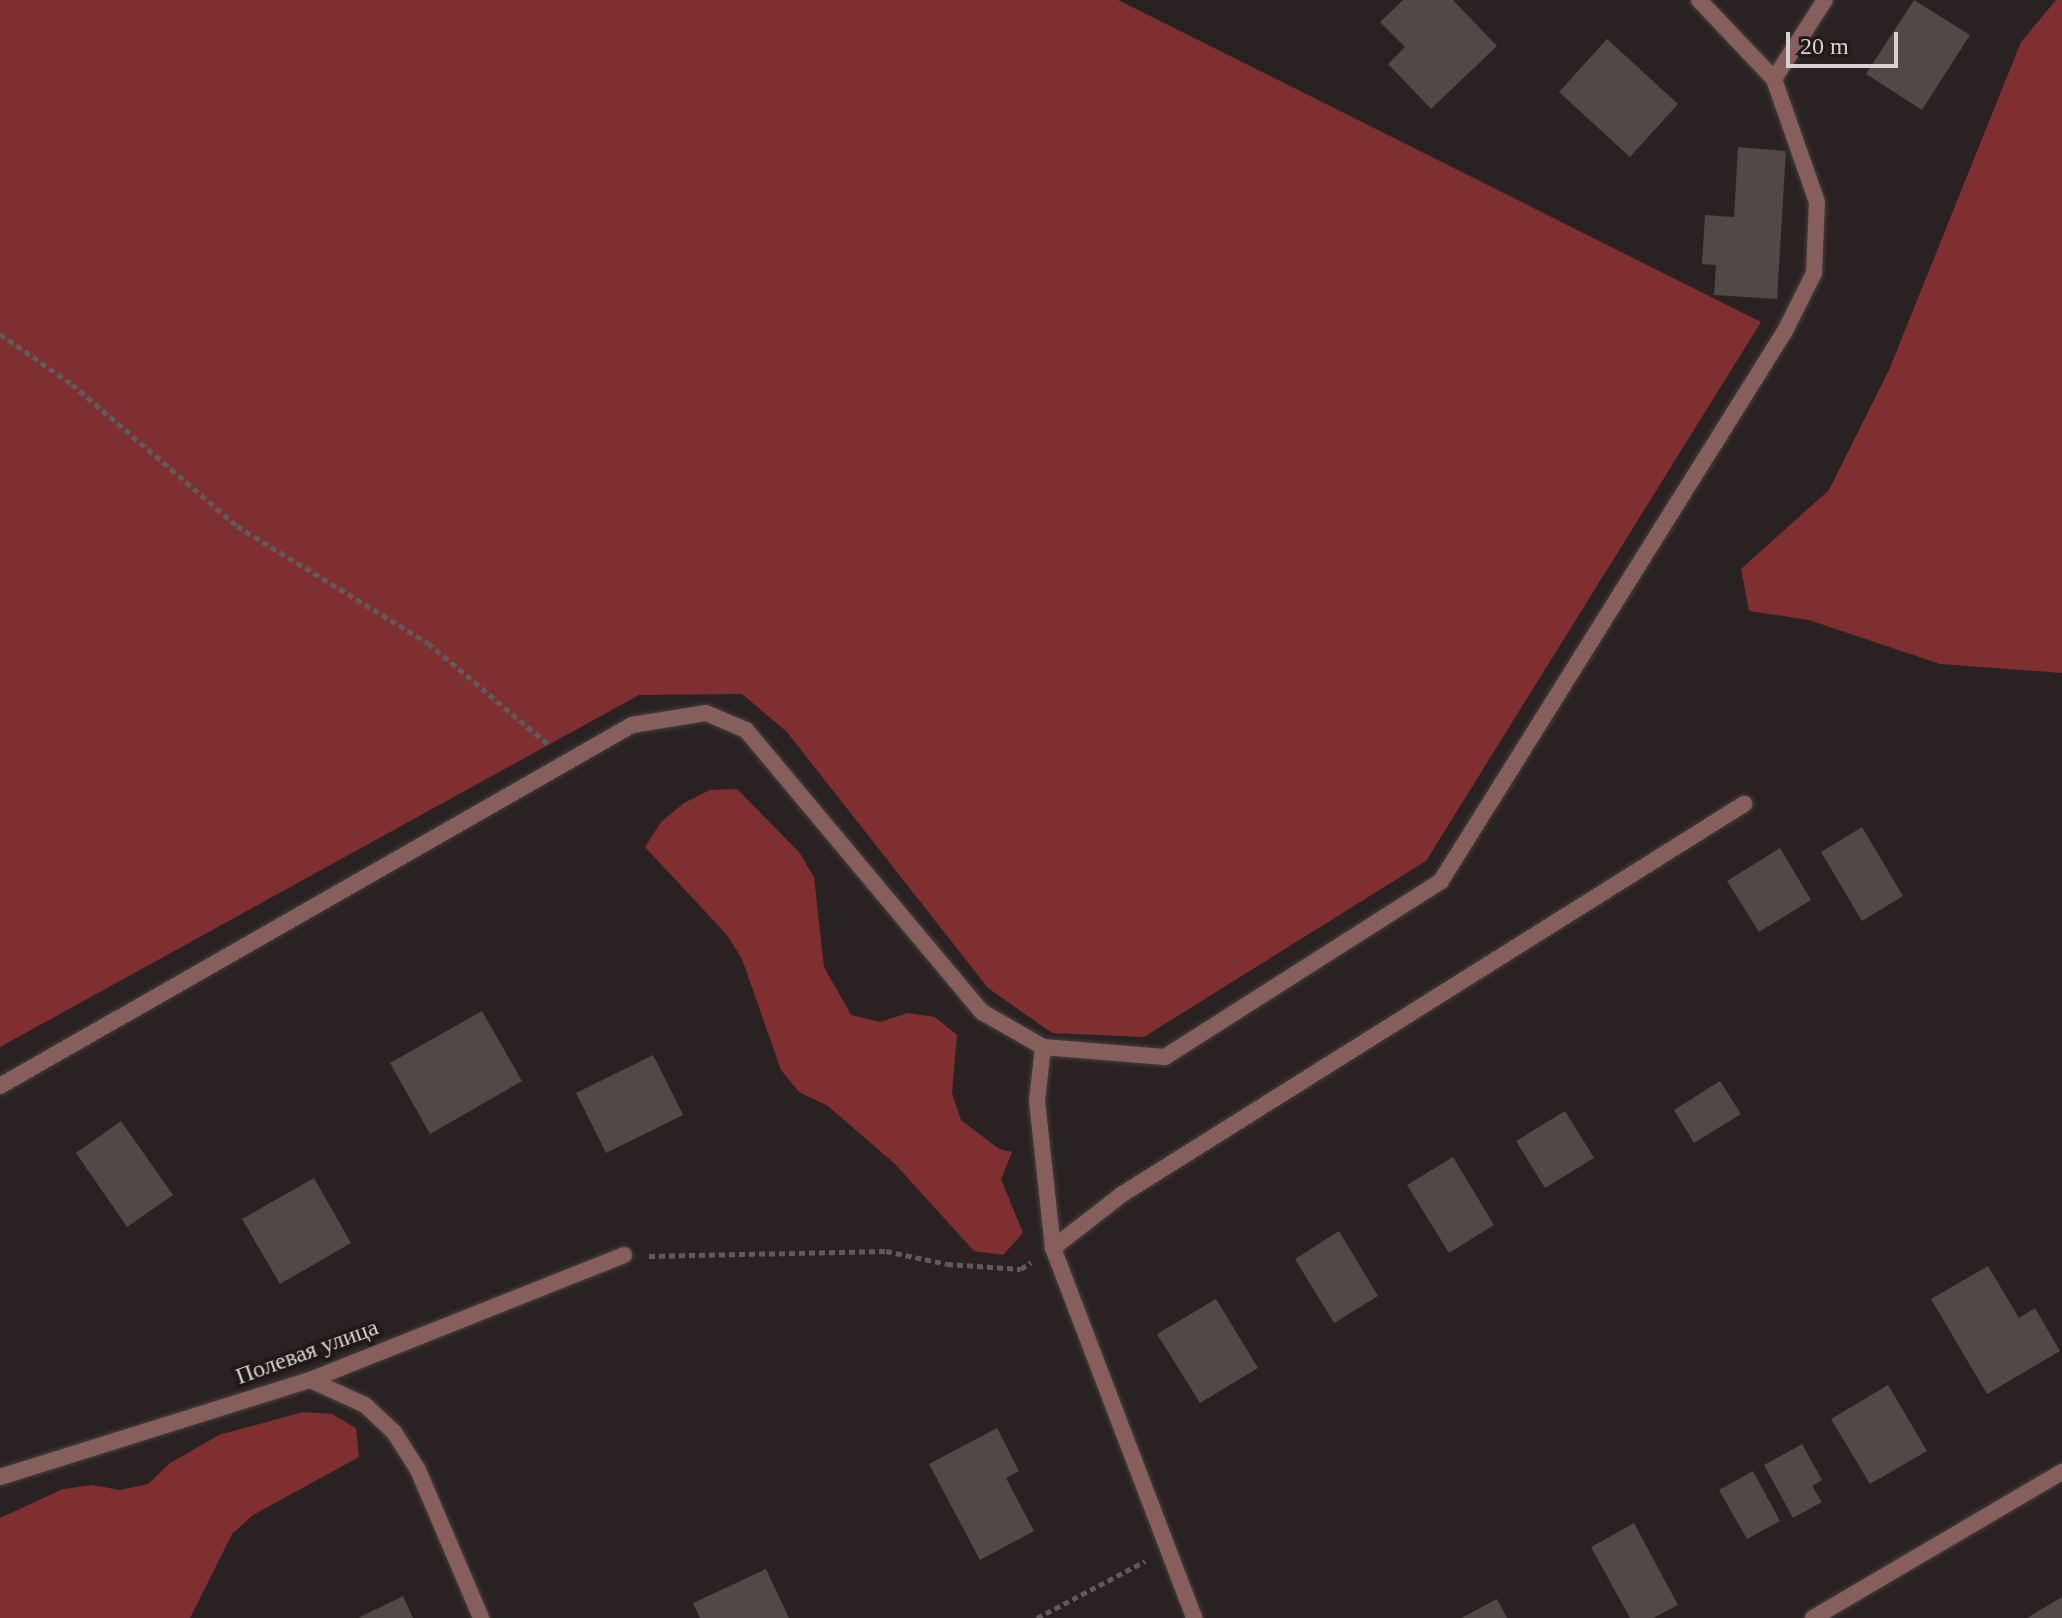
<!DOCTYPE html>
<html>
<head>
<meta charset="utf-8">
<style>
	body { margin:0 }
	#map { position:relative; width:2062px; height:1618px; overflow:hidden; background:#2a2222; font-family:"Times New Roman",serif }
	div>[style] { position:absolute }
	.green>* { inset:0; background:#7f2f30 }
	.building>* { inset:0; background:#514847 }
	.path>* { height:5px; margin-top:-2.5px; transform-origin:0; background:repeating-linear-gradient(90deg,#615a5a 0 6px,transparent 0 10px) }
	.roads { filter:drop-shadow(0 0 2px #463e3e) drop-shadow(0 0 2px #463e3e) }
	.service>* { height:16px; margin:-8px; padding:0 8px; transform-origin:8px; border-radius:8px; background:#865f5d }
	.minor>* { height:16px; margin:-8px; padding:0 8px; transform-origin:8px; border-radius:8px; background:#865f5d }
	span { translate:-50% -50%; white-space:nowrap; text-align:center; line-height:1.15; -webkit-text-stroke:8px #201918; paint-order:stroke }
	.street-label { font-size:24px; color:#d7d1d1 }
	.scale { position:absolute; left:1786px; top:32px; width:112px; height:36px; box-sizing:border-box; border:4px solid #d7d1d1; border-top:0; padding-left:10px; font-size:24px; line-height:28px; white-space:nowrap; color:#d7d1d1; -webkit-text-stroke:6px #201918; paint-order:stroke }
</style>
</head>
<body>
<div id="map">
	<div class="green">
		<i style="clip-path:polygon(0 0,1118px 0,1761px 322px,1426px 861px,1144px 1037px,1052px 1033px,988px 988px,787px 732px,742px 694px,639px 695px,0 1047px)"></i>
		<i style="clip-path:polygon(2056px 0,2062px 0,2062px 673px,1940px 664px,1809px 620px,1749px 611px,1741px 569px,1829px 490px,1889px 370px,2021px 42px)"></i>
		<i style="clip-path:polygon(737px 789px,799px 852px,814px 877px,824px 967px,851px 1015px,880px 1022px,908px 1013px,935px 1017px,957px 1035px,952px 1093px,961px 1120px,999px 1149px,1012px 1152px,1001px 1179px,1023px 1233px,1003px 1255px,974px 1251px,895px 1164px,828px 1106px,799px 1092px,781px 1070px,742px 959px,727px 935px,645px 847px,661px 822px,684px 803px,710px 790px)"></i>
		<i style="clip-path:polygon(303px 1412px,332px 1414px,356px 1428px,359px 1457px,253px 1515px,232px 1534px,190px 1618px,0 1618px,0 1518px,63px 1489px,92px 1485px,120px 1490px,148px 1484px,170px 1463px,219px 1435px)"></i>
	</div>
	<div class="building">
		<i style="clip-path:polygon(1403px 0,1453px 0,1497px 46px,1431px 109px,1388px 64px,1405px 47px,1380px 22px)"></i>
		<i style="clip-path:polygon(1914px 0,1970px 35px,1922px 110px,1866px 74px)"></i>
		<i style="clip-path:polygon(1607px 39px,1678px 104px,1630px 157px,1559px 92px)"></i>
		<i style="clip-path:polygon(1738px 147px,1786px 151px,1777px 299px,1714px 295px,1716px 265px,1702px 264px,1705px 215px,1734px 217px)"></i>
		<i style="clip-path:polygon(1862px 827px,1903px 896px,1862px 921px,1821px 852px)"></i>
		<i style="clip-path:polygon(1780px 848px,1811px 900px,1759px 932px,1727px 881px)"></i>
		<i style="clip-path:polygon(482px 1011px,522px 1081px,430px 1134px,390px 1063px)"></i>
		<i style="clip-path:polygon(653px 1055px,683px 1115px,606px 1153px,576px 1093px)"></i>
		<i style="clip-path:polygon(1720px 1081px,1741px 1114px,1694px 1143px,1674px 1110px)"></i>
		<i style="clip-path:polygon(1565px 1111px,1594px 1158px,1545px 1188px,1516px 1141px)"></i>
		<i style="clip-path:polygon(121px 1121px,173px 1195px,127px 1227px,76px 1153px)"></i>
		<i style="clip-path:polygon(1453px 1157px,1494px 1225px,1449px 1253px,1407px 1185px)"></i>
		<i style="clip-path:polygon(314px 1178px,351px 1243px,280px 1284px,242px 1219px)"></i>
		<i style="clip-path:polygon(1339px 1231px,1378px 1296px,1334px 1323px,1295px 1259px)"></i>
		<i style="clip-path:polygon(1988px 1266px,2019px 1318px,2035px 1308px,2060px 1351px,1987px 1394px,1931px 1299px)"></i>
		<i style="clip-path:polygon(1216px 1299px,1258px 1368px,1200px 1403px,1157px 1334px)"></i>
		<i style="clip-path:polygon(1888px 1385px,1927px 1451px,1870px 1484px,1831px 1419px)"></i>
		<i style="clip-path:polygon(997px 1428px,1019px 1471px,1006px 1478px,1034px 1531px,980px 1560px,929px 1464px)"></i>
		<i style="clip-path:polygon(1802px 1444px,1822px 1480px,1812px 1486px,1822px 1502px,1793px 1518px,1764px 1465px)"></i>
		<i style="clip-path:polygon(1753px 1471px,1780px 1521px,1747px 1539px,1719px 1490px)"></i>
		<i style="clip-path:polygon(1634px 1523px,1678px 1605px,1653px 1618px,1630px 1618px,1591px 1547px)"></i>
		<i style="clip-path:polygon(766px 1569px,789px 1618px,700px 1618px,693px 1603px)"></i>
		<i style="clip-path:polygon(403px 1596px,413px 1618px,358px 1618px)"></i>
		<i style="clip-path:polygon(2062px 1597px,2062px 1618px,2027px 1618px)"></i>
		<i style="clip-path:polygon(1497px 1599px,1507px 1618px,1461px 1618px)"></i>
	</div>
	<div class="path">
		<i style="left:0;top:334px;width:88px;rotate:34.8deg"></i>
		<i style="left:72px;top:384px;width:218px;rotate:40.7deg"></i>
		<i style="left:237px;top:526px;width:224px;rotate:31.5deg"></i>
		<i style="left:428px;top:643px;width:157px;rotate:40.1deg"></i>
		<i style="left:649px;top:1256px;width:237px;rotate:-1.2deg"></i>
		<i style="left:886px;top:1251px;width:62px;rotate:12deg"></i>
		<i style="left:947px;top:1264px;width:74px;rotate:3.9deg"></i>
		<i style="left:1021px;top:1269px;width:12px;rotate:-35deg"></i>
		<i style="left:1037px;top:1618px;width:122px;rotate:-27.8deg"></i>
	</div>
	<div class="roads">
		<div class="service">
			<i style="left:1699px;top:0;width:109px;rotate:46.5deg"></i>
			<i style="left:1053px;top:1248px;width:86px;rotate:-37.9deg"></i>
			<i style="left:1121px;top:1195px;width:736px;rotate:-32.11deg"></i>
			<i style="left:310px;top:1380px;width:60px;rotate:24.4deg"></i>
			<i style="left:365px;top:1405px;width:40px;rotate:43deg"></i>
			<i style="left:394px;top:1432px;width:45px;rotate:57.7deg"></i>
			<i style="left:418px;top:1470px;width:161px;rotate:66.9deg"></i>
		</div>
		<div class="minor">
			<i style="left:1043px;top:1047px;width:54px;rotate:96.3deg"></i>
			<i style="left:1037px;top:1101px;width:148px;rotate:83.8deg"></i>
			<i style="left:1053px;top:1248px;width:396px;rotate:69.1deg"></i>
			<i style="left:0;top:1086px;width:728px;rotate:-29.74deg"></i>
			<i style="left:632px;top:725px;width:75px;rotate:-9.2deg"></i>
			<i style="left:706px;top:713px;width:43px;rotate:23deg"></i>
			<i style="left:746px;top:730px;width:368px;rotate:50.1deg"></i>
			<i style="left:982px;top:1012px;width:70px;rotate:29.8deg"></i>
			<i style="left:1043px;top:1047px;width:122px;rotate:4.7deg"></i>
			<i style="left:1165px;top:1057px;width:327px;rotate:-32.5deg"></i>
			<i style="left:1441px;top:881px;width:649px;rotate:-57.98deg"></i>
			<i style="left:1785px;top:331px;width:65px;rotate:-63.4deg"></i>
			<i style="left:1814px;top:273px;width:71px;rotate:-87.6deg"></i>
			<i style="left:1817px;top:202px;width:130px;rotate:-109.3deg"></i>
			<i style="left:1774px;top:79px;width:94px;rotate:-57.2deg"></i>
			<i style="left:0;top:1477px;width:325px;rotate:-17.4deg"></i>
			<i style="left:310px;top:1380px;width:338px;rotate:-21.7deg"></i>
			<i style="left:1813px;top:1618px;width:289px;rotate:-30.4deg"></i>
		</div>
	</div>
	<div class="street-label">
		<span style="left:307px;top:1352px;rotate:-20deg">Полевая улица</span>
	</div>
	<div class="scale">20 m</div>
</div>
</body>
</html>
